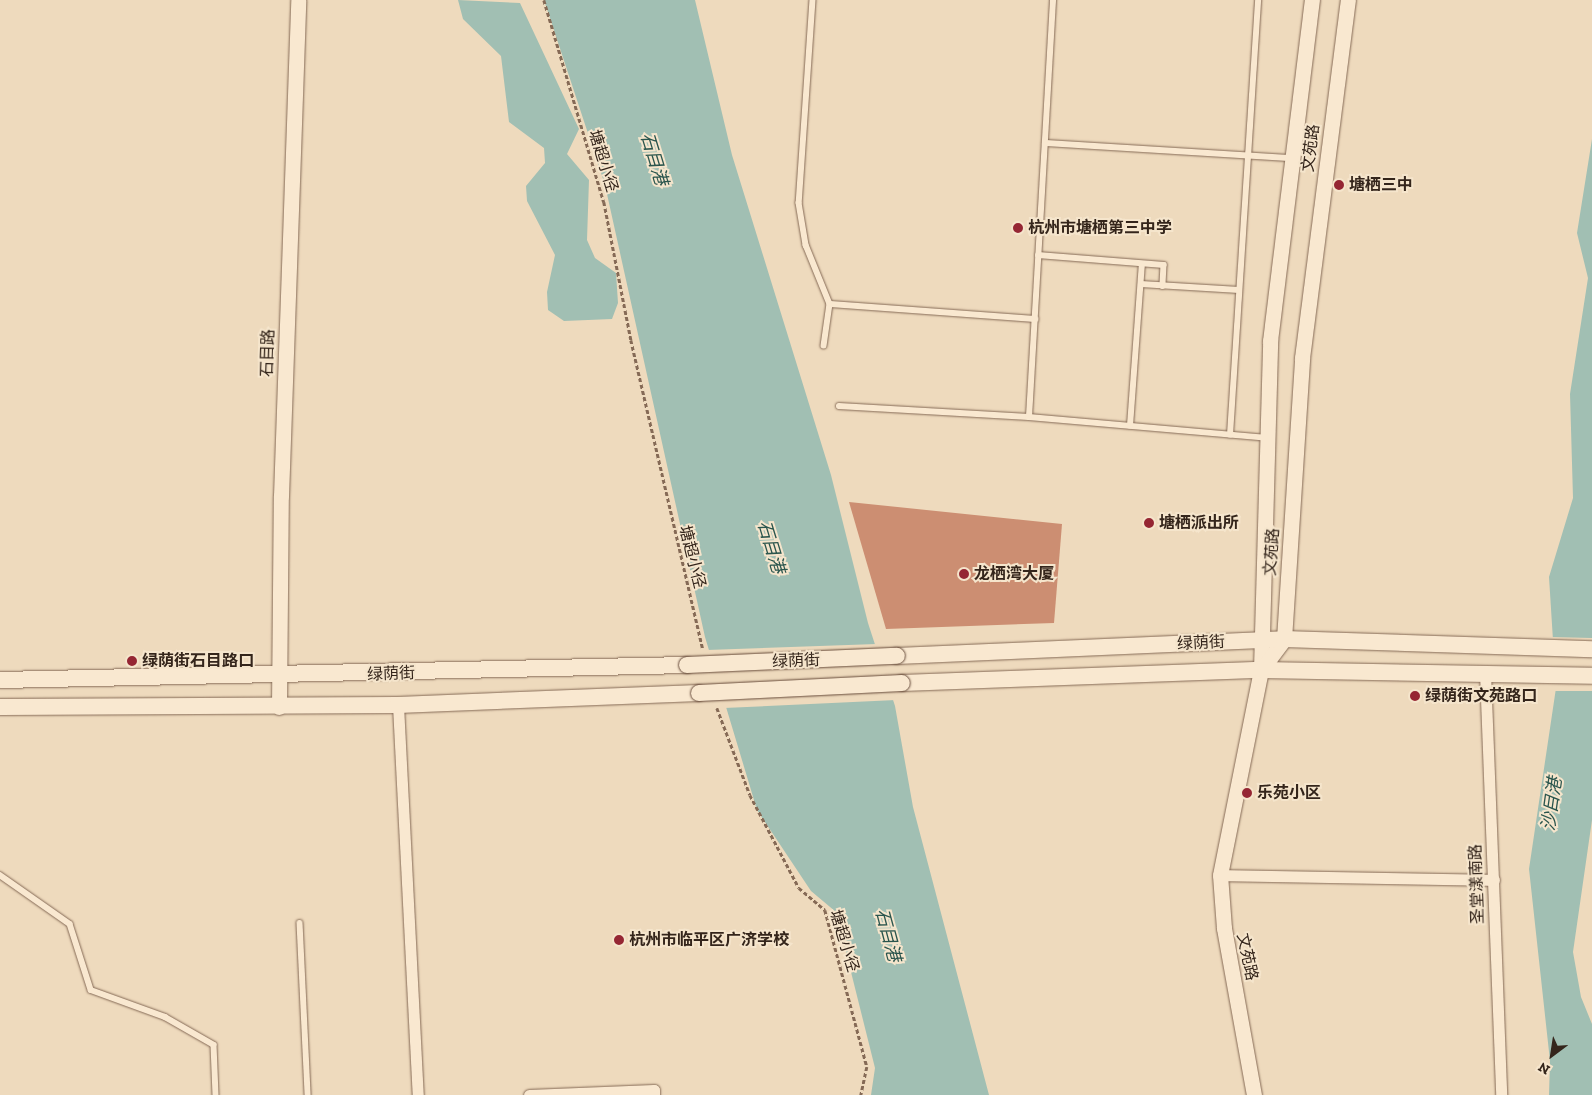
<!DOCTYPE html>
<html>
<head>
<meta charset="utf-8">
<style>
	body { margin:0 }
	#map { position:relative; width:1592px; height:1095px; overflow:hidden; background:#eedabd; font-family:"Zilla Slab","Noto Sans SC",serif }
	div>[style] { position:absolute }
	.water>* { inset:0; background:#a1bfb3 }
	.pier>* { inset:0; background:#eedabd }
	.building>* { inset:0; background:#cc8e72 }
	.path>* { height:2.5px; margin-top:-1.25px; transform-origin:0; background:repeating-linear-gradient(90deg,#856a56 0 4px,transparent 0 6.5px) }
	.roads { filter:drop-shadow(0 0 1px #856a56) drop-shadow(0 0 1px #856a56) }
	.service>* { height:5.5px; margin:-2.75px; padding:0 2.75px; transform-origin:2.75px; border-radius:2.75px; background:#f9e8d0 }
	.minor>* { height:11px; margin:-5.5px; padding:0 5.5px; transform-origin:5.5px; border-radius:5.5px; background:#f9e8d0 }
	.tertiary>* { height:15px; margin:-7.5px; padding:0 7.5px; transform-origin:7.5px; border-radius:7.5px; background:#f9e8d0 }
	.secondary>* { height:16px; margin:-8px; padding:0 8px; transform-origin:8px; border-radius:8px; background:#f9e8d0 }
	.bridges { filter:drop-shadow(0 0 1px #674b3a) drop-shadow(0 0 1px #674b3a) }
	.secondary-bridge>* { height:16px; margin:-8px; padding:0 8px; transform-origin:8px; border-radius:8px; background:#f9e8d0 }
	.dots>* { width:14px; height:14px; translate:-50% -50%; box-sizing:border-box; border:2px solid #f5e5cc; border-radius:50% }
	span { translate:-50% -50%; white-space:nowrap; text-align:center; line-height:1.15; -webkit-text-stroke:4px #f5e5cc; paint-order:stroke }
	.street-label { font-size:16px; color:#34251b }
	.poi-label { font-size:16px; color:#34251b; font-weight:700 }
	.left { translate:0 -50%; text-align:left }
	.water-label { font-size:18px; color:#2a554d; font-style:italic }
	.north { position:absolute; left:1527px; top:1030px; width:50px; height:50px; -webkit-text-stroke:4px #f5e5cc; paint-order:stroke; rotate:211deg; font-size:14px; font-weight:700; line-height:20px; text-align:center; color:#34251b }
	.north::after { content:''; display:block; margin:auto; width:18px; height:22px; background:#34251b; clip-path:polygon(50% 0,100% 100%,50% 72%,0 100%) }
</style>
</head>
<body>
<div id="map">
	<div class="water">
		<i style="clip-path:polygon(458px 0,520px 3px,579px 129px,567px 154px,589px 180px,587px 240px,595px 258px,616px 273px,618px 303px,612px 319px,564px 321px,548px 310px,547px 292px,555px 255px,527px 201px,526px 186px,545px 163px,544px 148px,509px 122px,501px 56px,463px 19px)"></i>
		<i style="clip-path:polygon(544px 0,695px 0,732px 155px,831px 475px,868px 623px,895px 706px,913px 807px,989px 1095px,871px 1095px,875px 1068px,836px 912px,811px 891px,757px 810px,705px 637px,605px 185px)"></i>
		<i style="clip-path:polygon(1592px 139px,1592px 820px,1573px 952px,1581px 997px,1592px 1024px,1592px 1095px,1549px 1095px,1550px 1061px,1529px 869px,1556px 688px,1549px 577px,1573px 498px,1570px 394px,1588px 278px,1577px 233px)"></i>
	</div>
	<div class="pier">
		<i style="clip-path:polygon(1551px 637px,1592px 638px,1592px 691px,1553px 691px)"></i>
		<i style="clip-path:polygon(877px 644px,896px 700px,724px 708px,707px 650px)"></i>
	</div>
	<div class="building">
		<i style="clip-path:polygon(849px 502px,1062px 524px,1054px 623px,886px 629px)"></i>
	</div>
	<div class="path">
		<i style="left:544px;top:0;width:211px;rotate:73.5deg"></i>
		<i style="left:604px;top:202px;width:141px;rotate:78.9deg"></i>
		<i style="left:631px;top:340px;width:317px;rotate:76.9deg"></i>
		<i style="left:717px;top:708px;width:93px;rotate:69.2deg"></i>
		<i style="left:750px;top:795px;width:105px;rotate:62.2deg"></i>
		<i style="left:799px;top:888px;width:34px;rotate:40deg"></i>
		<i style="left:825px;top:910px;width:163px;rotate:75deg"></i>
		<i style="left:867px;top:1067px;width:29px;rotate:102deg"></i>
	</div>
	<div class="roads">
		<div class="service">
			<i style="left:813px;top:0;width:203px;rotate:93.9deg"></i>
			<i style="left:799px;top:203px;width:43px;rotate:80.5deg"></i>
			<i style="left:806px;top:245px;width:64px;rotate:67.9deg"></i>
			<i style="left:830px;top:304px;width:42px;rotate:98.1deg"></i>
			<i style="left:1045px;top:143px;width:245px;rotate:3.5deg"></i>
			<i style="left:1038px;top:255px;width:126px;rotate:4.5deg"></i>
			<i style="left:1164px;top:265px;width:21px;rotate:93deg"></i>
			<i style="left:1141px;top:284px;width:98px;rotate:3.5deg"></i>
			<i style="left:830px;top:304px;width:206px;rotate:4.2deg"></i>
			<i style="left:839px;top:406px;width:190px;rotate:3.3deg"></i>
			<i style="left:1029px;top:417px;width:239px;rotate:5deg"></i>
			<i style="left:1029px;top:417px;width:418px;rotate:-86.7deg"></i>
			<i style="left:1130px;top:426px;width:162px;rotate:-85.8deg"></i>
			<i style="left:1230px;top:435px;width:436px;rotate:-86.3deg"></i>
			<i style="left:0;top:875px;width:85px;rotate:35deg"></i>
			<i style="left:70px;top:924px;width:69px;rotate:72.3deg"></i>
			<i style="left:91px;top:990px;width:79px;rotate:20deg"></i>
			<i style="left:165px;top:1017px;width:56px;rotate:29.7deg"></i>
			<i style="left:214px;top:1045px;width:50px;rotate:87.7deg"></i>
			<i style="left:300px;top:923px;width:172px;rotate:87.3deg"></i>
		</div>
		<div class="minor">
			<i style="left:1485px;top:672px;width:423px;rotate:87.8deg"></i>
			<i style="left:398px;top:705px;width:391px;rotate:87.1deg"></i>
			<i style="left:1220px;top:875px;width:274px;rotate:1deg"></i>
			<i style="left:529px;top:1095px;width:125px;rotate:-2.3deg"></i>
			<i style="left:654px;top:1090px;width:5px;rotate:90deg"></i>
		</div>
		<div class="tertiary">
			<i style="left:1261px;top:670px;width:329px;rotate:-88.4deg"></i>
			<i style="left:1270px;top:341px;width:344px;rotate:-83deg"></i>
			<i style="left:279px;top:707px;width:211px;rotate:-89.5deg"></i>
			<i style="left:281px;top:496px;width:496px;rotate:-88deg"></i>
			<i style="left:1254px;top:1095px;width:170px;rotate:-100.2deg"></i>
			<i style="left:1224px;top:928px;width:53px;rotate:-94.3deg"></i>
			<i style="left:1220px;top:875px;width:209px;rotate:-78.7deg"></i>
			<i style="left:1261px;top:670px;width:39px;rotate:-53deg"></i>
			<i style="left:1284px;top:639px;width:282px;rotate:-86.3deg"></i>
			<i style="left:1302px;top:358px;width:361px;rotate:-82.7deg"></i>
		</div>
		<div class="secondary">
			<i style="left:897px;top:656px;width:387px;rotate:-2.5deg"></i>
			<i style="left:1284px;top:639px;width:308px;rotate:1.9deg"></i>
			<i style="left:0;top:680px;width:687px;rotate:-1.25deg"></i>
			<i style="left:902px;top:683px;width:359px;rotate:-2.1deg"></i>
			<i style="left:1261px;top:670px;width:331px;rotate:1deg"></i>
			<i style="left:0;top:707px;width:398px;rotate:-0.3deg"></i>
			<i style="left:398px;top:705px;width:301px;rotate:-2.3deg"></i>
		</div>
	</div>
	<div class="bridges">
		<div class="secondary-bridge">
			<i style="left:687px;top:665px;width:210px;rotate:-2.5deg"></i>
			<i style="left:699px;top:693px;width:203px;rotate:-2.8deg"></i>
		</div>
	</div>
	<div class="dots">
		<i style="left:1339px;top:185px;background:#952633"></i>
		<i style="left:1018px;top:228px;background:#952633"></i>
		<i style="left:1149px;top:523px;background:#952633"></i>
		<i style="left:964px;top:574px;background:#952633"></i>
		<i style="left:132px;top:661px;background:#952633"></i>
		<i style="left:1415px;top:696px;background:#952633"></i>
		<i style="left:1247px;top:793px;background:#952633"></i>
		<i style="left:619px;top:940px;background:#952633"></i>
	</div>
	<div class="street-label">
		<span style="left:1311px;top:148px;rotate:-83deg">文苑路</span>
		<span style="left:603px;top:161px;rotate:73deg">塘超小径</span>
		<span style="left:268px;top:353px;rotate:-88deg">石目路</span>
		<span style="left:1272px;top:552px;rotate:-86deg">文苑路</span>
		<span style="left:692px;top:557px;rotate:76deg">塘超小径</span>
		<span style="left:1201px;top:643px;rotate:-3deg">绿荫街</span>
		<span style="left:796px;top:661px;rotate:-2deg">绿荫街</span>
		<span style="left:391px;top:674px;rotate:-2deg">绿荫街</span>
		<span style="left:1477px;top:884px;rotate:-92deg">圣堂漾南路</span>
		<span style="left:844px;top:941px;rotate:73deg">塘超小径</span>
		<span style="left:1247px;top:957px;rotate:78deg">文苑路</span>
	</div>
	<div class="poi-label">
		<span class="left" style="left:1349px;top:185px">塘栖三中</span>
		<span class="left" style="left:1028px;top:228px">杭州市塘栖第三中学</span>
		<span class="left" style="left:1159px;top:523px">塘栖派出所</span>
		<span class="left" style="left:974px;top:574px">龙栖湾大厦</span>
		<span class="left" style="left:142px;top:661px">绿荫街石目路口</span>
		<span class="left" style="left:1425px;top:696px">绿荫街文苑路口</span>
		<span class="left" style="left:1257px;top:793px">乐苑小区</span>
		<span class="left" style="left:629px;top:940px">杭州市临平区广济学校</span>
	</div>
	<div class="water-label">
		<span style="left:654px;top:159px;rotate:73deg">石目港</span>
		<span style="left:771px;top:547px;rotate:73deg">石目港</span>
		<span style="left:1552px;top:804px;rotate:-82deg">沙目港</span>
		<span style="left:888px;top:935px;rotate:75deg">石目港</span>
	</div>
	<div class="north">N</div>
</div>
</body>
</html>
